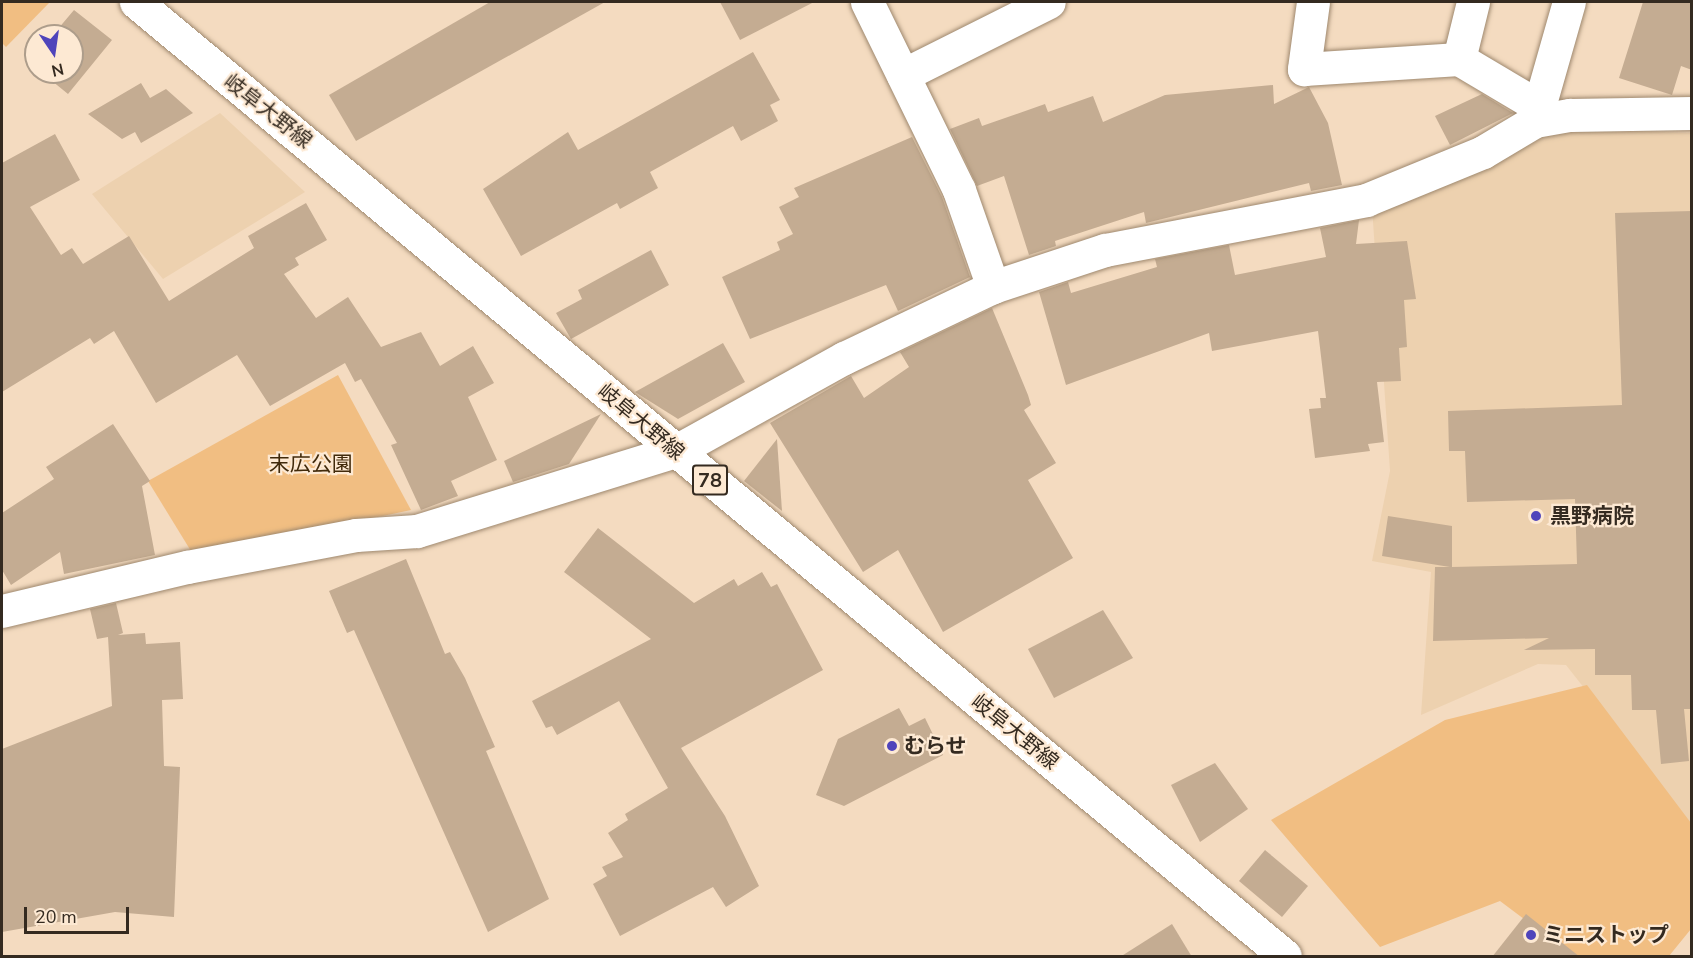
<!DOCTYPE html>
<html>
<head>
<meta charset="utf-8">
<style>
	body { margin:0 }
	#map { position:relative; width:1693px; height:958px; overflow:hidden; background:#f4dbc0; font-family:"Nunito Sans","Noto Sans JP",sans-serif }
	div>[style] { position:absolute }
	.built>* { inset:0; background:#edd1af }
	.green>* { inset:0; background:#f1be82 }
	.building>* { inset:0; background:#c4ac92 }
	.roads { filter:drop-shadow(0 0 2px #9e886e) drop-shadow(0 0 2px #9e886e) }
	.minor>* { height:33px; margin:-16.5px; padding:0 16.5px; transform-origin:16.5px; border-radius:16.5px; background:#fff }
	.major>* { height:33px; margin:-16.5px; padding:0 16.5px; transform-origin:16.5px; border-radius:16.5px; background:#fff }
	.dots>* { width:16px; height:16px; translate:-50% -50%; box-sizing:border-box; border:3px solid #fde9d3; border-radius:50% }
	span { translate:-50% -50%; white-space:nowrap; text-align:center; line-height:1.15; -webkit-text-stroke:4.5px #fde9d3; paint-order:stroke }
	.shield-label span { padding:2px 4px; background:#fde9d3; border:2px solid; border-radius:4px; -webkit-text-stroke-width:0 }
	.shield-label { font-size:20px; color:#342a20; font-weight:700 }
	.street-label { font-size:21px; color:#342a20 }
	.park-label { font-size:21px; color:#412a0b }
	.poi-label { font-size:21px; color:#342a20; font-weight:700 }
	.left { translate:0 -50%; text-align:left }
	.frame { position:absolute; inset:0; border:3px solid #342a20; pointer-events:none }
	.north { position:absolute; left:24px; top:24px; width:60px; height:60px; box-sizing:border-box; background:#fde9d3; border:2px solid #ad9d8b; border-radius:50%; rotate:167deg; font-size:16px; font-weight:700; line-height:24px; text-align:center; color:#342a20 }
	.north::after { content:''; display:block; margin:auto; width:21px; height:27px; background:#4f44bb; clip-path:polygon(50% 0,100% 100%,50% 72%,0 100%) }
	.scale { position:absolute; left:24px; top:907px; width:105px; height:27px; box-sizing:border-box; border:3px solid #342a20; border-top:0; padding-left:8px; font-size:18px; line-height:21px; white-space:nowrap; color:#342a20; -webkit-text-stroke:4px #fde9d3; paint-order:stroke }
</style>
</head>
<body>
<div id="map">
	<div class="built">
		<i style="clip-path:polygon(220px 113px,305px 192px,163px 279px,92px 194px)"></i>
		<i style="clip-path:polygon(1564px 129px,1691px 133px,1691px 824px,1566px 665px,1538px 664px,1421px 715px,1431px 572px,1372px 561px,1390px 471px,1372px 207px)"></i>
	</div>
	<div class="green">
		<i style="clip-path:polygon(2px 2px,50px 2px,6px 47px,2px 43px)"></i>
		<i style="clip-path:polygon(338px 375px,411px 510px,194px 556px,148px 481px)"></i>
		<i style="clip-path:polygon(1587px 685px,1691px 823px,1691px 929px,1669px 956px,1573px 956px,1500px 901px,1380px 947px,1271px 820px,1445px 720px)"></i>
	</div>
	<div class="building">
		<i style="clip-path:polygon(490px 2px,605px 2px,356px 141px,329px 95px)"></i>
		<i style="clip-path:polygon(720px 2px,814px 2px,740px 40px)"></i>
		<i style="clip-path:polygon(1643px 2px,1692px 2px,1692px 70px,1681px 66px,1672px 95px,1619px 78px)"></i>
		<i style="clip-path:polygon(74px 10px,112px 40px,68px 94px,41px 72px,72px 72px,72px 36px,52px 36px)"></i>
		<i style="clip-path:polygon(753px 52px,780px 100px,770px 105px,778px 121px,741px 141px,733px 126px,650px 172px,658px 188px,620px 209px,617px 203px,521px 256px,483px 189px,568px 132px,578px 150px)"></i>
		<i style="clip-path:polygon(141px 83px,150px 98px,166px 89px,193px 113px,141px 143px,135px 132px,122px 139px,88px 114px)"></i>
		<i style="clip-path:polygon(1273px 85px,1274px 104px,1309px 87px,1328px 123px,1342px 185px,1311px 191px,1309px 183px,1146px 223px,1144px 212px,1055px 241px,1056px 246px,1029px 255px,1004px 176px,977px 186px,950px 129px,979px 118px,982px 126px,1045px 104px,1048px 112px,1093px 96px,1103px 122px,1165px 95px)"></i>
		<i style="clip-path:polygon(1482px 94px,1513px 113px,1450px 145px,1435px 116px)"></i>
		<i style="clip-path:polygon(55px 134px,80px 180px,30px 207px,61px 255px,72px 248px,83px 264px,129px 236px,169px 301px,254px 248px,248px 236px,306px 203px,327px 240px,295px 258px,299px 265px,284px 274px,316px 318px,348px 297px,381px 347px,421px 332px,440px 366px,473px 346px,494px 383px,468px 397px,497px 460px,451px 481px,458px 496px,421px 510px,391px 445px,397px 443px,361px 379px,355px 382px,345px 363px,270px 406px,237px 355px,156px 403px,114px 331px,94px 344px,90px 338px,2px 392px,2px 163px)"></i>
		<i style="clip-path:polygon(912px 137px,942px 197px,970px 277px,898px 311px,886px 285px,750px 339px,722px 277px,780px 250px,777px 242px,793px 234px,779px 207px,799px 197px,794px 188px)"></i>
		<i style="clip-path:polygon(1692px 211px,1692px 709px,1684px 709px,1689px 761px,1661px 764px,1656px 710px,1632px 710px,1631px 675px,1595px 675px,1595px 649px,1524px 650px,1549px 638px,1433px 641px,1435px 567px,1450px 567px,1382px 556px,1388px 516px,1452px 526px,1452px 567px,1577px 564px,1575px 499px,1467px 502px,1465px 451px,1449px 451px,1448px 411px,1622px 405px,1615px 213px)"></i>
		<i style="clip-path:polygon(1359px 220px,1356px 244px,1407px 241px,1416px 299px,1404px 300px,1407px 347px,1399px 348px,1401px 381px,1377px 382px,1384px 442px,1368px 444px,1370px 451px,1315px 458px,1309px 409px,1321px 408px,1320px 398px,1326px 398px,1318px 331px,1212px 351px,1209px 333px,1066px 385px,1039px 292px,1068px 282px,1071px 293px,1157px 267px,1155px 259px,1229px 245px,1235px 275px,1326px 257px,1320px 228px)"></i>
		<i style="clip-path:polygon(651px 250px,669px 285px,571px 339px,556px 313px,582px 299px,578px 290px)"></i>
		<i style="clip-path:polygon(992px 308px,1028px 395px,1031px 405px,1024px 410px,1056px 463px,1028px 480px,1073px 558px,943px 632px,898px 550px,863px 572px,770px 423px,851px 376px,864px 398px,909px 367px,900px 352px)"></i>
		<i style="clip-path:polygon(723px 343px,745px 382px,678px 419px,635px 392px)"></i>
		<i style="clip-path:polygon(601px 414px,569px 464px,513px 482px,504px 461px)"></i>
		<i style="clip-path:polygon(113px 424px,150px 481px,142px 486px,155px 555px,64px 574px,60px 552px,11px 585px,2px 570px,2px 513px,54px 479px,46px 467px)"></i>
		<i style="clip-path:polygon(777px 439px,782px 511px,744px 481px)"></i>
		<i style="clip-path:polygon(598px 528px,694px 603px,734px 579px,738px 586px,762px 572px,771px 587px,777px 584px,823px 670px,681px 748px,725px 816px,759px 886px,726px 907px,713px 887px,620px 936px,593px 884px,607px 876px,602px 867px,623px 857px,608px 833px,628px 820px,625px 814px,668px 788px,619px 701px,557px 735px,552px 726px,546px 728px,532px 701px,651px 639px,564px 572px)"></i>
		<i style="clip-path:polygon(406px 559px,445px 654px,450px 652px,465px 678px,495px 747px,486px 751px,549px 899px,488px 932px,354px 630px,347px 633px,329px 591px)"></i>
		<i style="clip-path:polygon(116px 603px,123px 633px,118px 635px,145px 633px,146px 644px,180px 642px,183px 699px,162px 700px,164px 766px,180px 767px,174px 917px,115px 912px,2px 932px,2px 749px,112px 706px,108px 637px,97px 639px,90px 609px)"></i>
		<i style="clip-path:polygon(1103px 610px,1133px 658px,1054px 698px,1028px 649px)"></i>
		<i style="clip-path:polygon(899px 708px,909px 726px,925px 718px,943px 755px,844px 806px,816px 795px,838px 739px)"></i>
		<i style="clip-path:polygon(1215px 763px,1248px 809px,1200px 842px,1171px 785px)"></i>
		<i style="clip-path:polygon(1265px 850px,1308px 886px,1282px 917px,1239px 881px)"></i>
		<i style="clip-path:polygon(1526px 914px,1580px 957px,1492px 957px)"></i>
		<i style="clip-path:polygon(1172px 924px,1192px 957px,1120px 957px)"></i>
	</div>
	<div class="roads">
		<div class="minor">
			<i style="left:867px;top:2px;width:209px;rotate:63.9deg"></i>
			<i style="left:959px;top:190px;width:103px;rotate:70.7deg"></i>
			<i style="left:1313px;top:2px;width:68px;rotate:97.7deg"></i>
			<i style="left:1304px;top:69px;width:155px;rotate:-3.7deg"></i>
			<i style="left:1459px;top:59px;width:94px;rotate:30.7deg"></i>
			<i style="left:1459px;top:59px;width:59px;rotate:-76.2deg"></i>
			<i style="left:903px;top:75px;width:163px;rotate:-26.6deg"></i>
			<i style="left:1535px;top:121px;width:124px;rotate:-74.1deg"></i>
			<i style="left:2px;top:611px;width:190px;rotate:-13.4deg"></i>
			<i style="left:187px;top:567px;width:172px;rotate:-10.7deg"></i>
			<i style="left:356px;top:535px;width:61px;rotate:-3.8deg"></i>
			<i style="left:417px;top:531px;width:271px;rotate:-17.2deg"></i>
			<i style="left:676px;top:451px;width:192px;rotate:-29deg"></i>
			<i style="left:844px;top:358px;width:165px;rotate:-25.5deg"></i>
			<i style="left:993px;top:287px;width:118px;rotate:-18.3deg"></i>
			<i style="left:1105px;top:250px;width:266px;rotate:-10.8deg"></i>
			<i style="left:1366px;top:200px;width:126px;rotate:-22.3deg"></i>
			<i style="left:1483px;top:152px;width:61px;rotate:-30.8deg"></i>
			<i style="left:1535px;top:121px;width:36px;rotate:-10deg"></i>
			<i style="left:1570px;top:115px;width:122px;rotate:-0.9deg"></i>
		</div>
		<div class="major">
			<i style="left:136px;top:2px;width:1493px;rotate:39.7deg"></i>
		</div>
	</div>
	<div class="dots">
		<i style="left:1536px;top:516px;background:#4f44bb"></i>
		<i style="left:892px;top:746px;background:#4f44bb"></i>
		<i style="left:1531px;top:935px;background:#4f44bb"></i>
	</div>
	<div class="shield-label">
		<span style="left:710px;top:480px">78</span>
	</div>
	<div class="street-label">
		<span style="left:268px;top:111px;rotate:38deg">岐阜大野線</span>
		<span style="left:641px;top:422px;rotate:40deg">岐阜大野線</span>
		<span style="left:1015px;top:732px;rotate:39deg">岐阜大野線</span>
	</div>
	<div class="park-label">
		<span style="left:311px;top:464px">末広公園</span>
	</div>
	<div class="poi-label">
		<span class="left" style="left:1550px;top:516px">黒野病院</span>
		<span class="left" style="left:904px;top:746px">むらせ</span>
		<span class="left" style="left:1543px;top:935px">ミニストップ</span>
	</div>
	<div class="frame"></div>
	<div class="north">N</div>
	<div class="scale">20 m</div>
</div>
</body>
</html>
